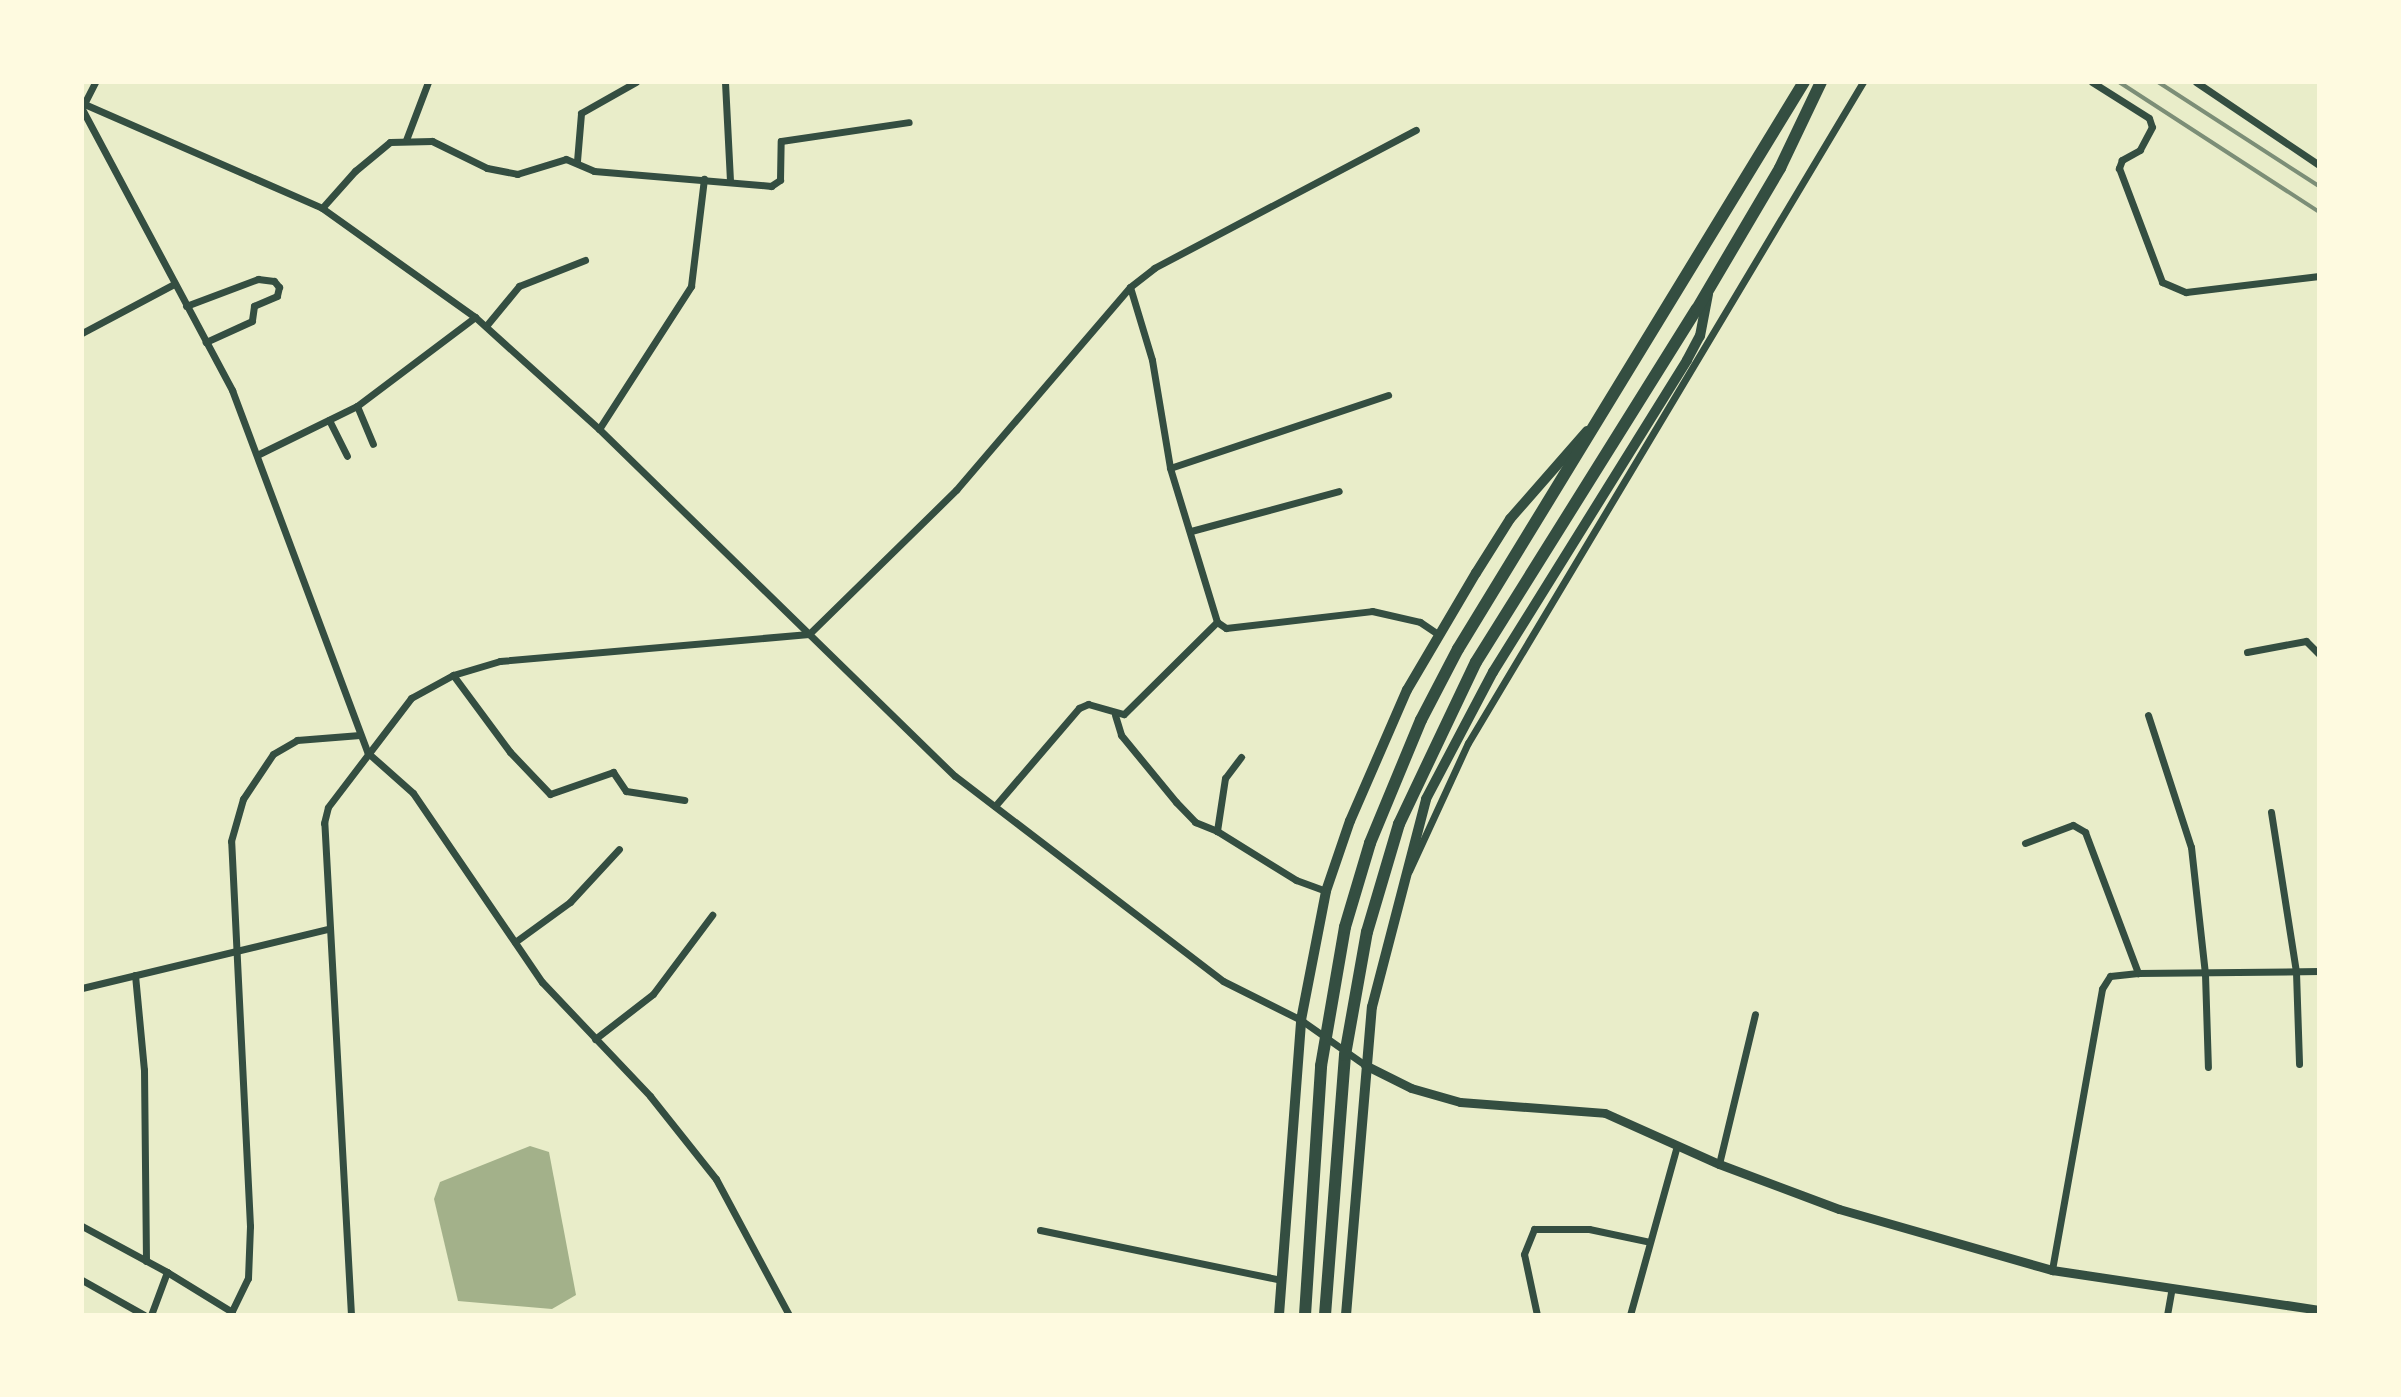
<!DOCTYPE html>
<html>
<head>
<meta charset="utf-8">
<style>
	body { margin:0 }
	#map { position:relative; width:2401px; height:1397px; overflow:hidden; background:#e9edc9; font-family:"Alegreya Sans",sans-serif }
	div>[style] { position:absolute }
	.water>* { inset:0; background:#a3b18a }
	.minor>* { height:7px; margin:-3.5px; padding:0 3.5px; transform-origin:3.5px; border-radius:3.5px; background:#344e41 }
	.tertiary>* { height:9px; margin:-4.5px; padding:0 4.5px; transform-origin:4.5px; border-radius:4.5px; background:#344e41 }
	.secondary>* { height:10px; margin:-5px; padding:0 5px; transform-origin:5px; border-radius:5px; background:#344e41 }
	.trunk>* { height:12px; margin:-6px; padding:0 6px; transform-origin:6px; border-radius:6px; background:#344e41 }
	.rail>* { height:4px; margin:-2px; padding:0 2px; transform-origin:2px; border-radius:2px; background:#7c8e77 }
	span { translate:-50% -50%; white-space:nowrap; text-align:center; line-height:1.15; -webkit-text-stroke:7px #fefae0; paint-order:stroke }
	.frame { position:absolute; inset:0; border:84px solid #fefae0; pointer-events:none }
</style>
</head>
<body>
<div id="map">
	<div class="water">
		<i style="clip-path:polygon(530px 1146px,549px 1152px,576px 1295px,552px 1309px,458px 1301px,434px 1199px,440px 1182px)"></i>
	</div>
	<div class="minor">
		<i style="left:725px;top:82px;width:100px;rotate:87.1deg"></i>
		<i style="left:2092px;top:82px;width:67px;rotate:32.3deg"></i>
		<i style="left:2149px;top:118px;width:9px;rotate:72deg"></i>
		<i style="left:2152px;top:127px;width:26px;rotate:118deg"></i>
		<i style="left:2140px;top:150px;width:21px;rotate:151deg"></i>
		<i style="left:2122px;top:160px;width:9px;rotate:111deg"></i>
		<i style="left:2119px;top:168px;width:122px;rotate:69.3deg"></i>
		<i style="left:2162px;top:282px;width:26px;rotate:23deg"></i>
		<i style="left:2186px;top:292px;width:134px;rotate:-6.9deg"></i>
		<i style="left:2196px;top:82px;width:148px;rotate:34deg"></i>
		<i style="left:82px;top:103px;width:262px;rotate:23.6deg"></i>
		<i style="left:322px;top:208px;width:188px;rotate:35.5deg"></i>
		<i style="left:475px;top:317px;width:167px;rotate:42.1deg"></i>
		<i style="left:599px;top:429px;width:497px;rotate:44.3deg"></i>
		<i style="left:955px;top:776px;width:337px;rotate:37.4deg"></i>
		<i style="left:1223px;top:981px;width:87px;rotate:26.6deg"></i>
		<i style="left:1301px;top:1020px;width:78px;rotate:35.1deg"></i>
		<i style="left:84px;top:104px;width:25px;rotate:-63deg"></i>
		<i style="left:82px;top:109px;width:319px;rotate:61.9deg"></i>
		<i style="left:232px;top:390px;width:388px;rotate:69.5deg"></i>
		<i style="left:368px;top:753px;width:60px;rotate:41.6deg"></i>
		<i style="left:413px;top:793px;width:229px;rotate:55.7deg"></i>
		<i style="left:542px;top:982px;width:157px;rotate:46.5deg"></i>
		<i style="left:650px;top:1096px;width:106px;rotate:51.5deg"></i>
		<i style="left:716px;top:1179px;width:154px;rotate:61.8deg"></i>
		<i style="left:406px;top:140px;width:62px;rotate:-69.2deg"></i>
		<i style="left:577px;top:161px;width:48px;rotate:-85.2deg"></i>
		<i style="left:581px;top:113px;width:63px;rotate:-29.4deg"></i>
		<i style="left:322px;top:208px;width:50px;rotate:-48.3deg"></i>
		<i style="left:355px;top:171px;width:45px;rotate:-39.6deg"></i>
		<i style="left:390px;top:142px;width:42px;rotate:-1.4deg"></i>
		<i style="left:432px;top:141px;width:61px;rotate:26.1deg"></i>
		<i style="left:487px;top:168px;width:31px;rotate:11deg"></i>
		<i style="left:517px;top:174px;width:51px;rotate:-17deg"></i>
		<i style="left:566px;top:159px;width:30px;rotate:23deg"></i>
		<i style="left:594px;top:171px;width:178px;rotate:4.8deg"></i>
		<i style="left:771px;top:186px;width:11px;rotate:-34deg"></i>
		<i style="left:780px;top:180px;width:39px;rotate:-89deg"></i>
		<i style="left:781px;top:141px;width:129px;rotate:-8.4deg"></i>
		<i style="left:1130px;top:287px;width:76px;rotate:73.2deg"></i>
		<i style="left:1152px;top:360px;width:109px;rotate:80.5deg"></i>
		<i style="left:1170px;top:468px;width:161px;rotate:73deg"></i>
		<i style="left:1217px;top:622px;width:11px;rotate:34deg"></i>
		<i style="left:1226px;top:628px;width:147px;rotate:-6.6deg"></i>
		<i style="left:1372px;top:611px;width:49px;rotate:12.9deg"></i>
		<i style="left:1420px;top:622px;width:23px;rotate:34deg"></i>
		<i style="left:186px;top:306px;width:77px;rotate:-20.6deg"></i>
		<i style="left:258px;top:279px;width:16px;rotate:7deg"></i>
		<i style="left:274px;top:281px;width:8px;rotate:50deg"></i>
		<i style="left:279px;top:287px;width:9px;rotate:103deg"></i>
		<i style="left:277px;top:296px;width:25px;rotate:157deg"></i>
		<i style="left:254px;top:306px;width:15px;rotate:98deg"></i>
		<i style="left:252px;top:321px;width:51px;rotate:155.5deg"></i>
		<i style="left:486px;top:326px;width:52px;rotate:-50.5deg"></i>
		<i style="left:519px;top:286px;width:71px;rotate:-21.5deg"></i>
		<i style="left:82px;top:333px;width:104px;rotate:-28deg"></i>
		<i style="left:357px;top:406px;width:41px;rotate:67.2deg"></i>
		<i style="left:329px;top:420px;width:40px;rotate:63.4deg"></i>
		<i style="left:599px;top:429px;width:170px;rotate:-57.2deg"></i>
		<i style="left:691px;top:286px;width:108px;rotate:-83.1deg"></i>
		<i style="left:257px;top:455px;width:111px;rotate:-26.1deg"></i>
		<i style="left:357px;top:406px;width:148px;rotate:-37deg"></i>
		<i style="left:1170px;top:468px;width:230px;rotate:-18.5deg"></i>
		<i style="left:1191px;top:531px;width:153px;rotate:-15.1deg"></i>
		<i style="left:2247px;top:652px;width:60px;rotate:-10.6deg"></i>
		<i style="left:2306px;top:641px;width:18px;rotate:45deg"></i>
		<i style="left:453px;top:675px;width:96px;rotate:53.5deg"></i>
		<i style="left:510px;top:752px;width:58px;rotate:46.4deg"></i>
		<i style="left:550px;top:794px;width:67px;rotate:-19.2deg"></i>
		<i style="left:613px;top:772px;width:23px;rotate:56deg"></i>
		<i style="left:626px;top:791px;width:59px;rotate:8.8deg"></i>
		<i style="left:1115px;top:715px;width:21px;rotate:73deg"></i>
		<i style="left:1121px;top:735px;width:87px;rotate:50.6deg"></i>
		<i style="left:1176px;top:802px;width:28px;rotate:46deg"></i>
		<i style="left:1195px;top:822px;width:24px;rotate:22deg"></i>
		<i style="left:2148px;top:715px;width:139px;rotate:72deg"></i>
		<i style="left:2191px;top:847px;width:128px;rotate:83.7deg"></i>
		<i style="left:2205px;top:974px;width:93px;rotate:88.2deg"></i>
		<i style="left:1241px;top:757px;width:26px;rotate:127deg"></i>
		<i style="left:1225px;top:778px;width:54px;rotate:98.6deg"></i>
		<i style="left:1217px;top:831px;width:93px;rotate:31.8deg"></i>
		<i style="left:1296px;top:880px;width:32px;rotate:20deg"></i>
		<i style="left:995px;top:806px;width:129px;rotate:-49.4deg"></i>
		<i style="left:1079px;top:708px;width:10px;rotate:-24deg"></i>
		<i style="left:1088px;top:704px;width:37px;rotate:16deg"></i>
		<i style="left:1124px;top:714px;width:131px;rotate:-44.7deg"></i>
		<i style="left:2271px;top:812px;width:162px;rotate:81.1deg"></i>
		<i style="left:2296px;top:972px;width:92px;rotate:88.1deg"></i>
		<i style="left:2025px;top:843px;width:51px;rotate:-20.6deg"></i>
		<i style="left:2073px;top:825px;width:14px;rotate:30deg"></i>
		<i style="left:2085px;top:832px;width:151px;rotate:69.4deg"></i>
		<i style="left:2138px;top:973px;width:28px;rotate:174deg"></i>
		<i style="left:2110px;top:976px;width:15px;rotate:122deg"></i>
		<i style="left:2102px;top:989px;width:285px;rotate:100.1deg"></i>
		<i style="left:1409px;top:871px;width:141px;rotate:-65.3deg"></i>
		<i style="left:1468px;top:743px;width:770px;rotate:-59.14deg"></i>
		<i style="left:515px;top:942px;width:68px;rotate:-36deg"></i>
		<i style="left:570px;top:902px;width:72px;rotate:-47.2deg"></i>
		<i style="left:2138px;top:973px;width:181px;rotate:-0.6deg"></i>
		<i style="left:135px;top:975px;width:95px;rotate:84.6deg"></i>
		<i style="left:144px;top:1070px;width:191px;rotate:89.4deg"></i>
		<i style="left:82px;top:988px;width:253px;rotate:-13.5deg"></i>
		<i style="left:595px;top:1039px;width:73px;rotate:-37.8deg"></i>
		<i style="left:653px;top:994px;width:99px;rotate:-53.2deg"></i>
		<i style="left:1719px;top:1164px;width:154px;rotate:-76.5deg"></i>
		<i style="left:82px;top:1226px;width:97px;rotate:28.4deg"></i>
		<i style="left:167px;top:1272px;width:46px;rotate:110.4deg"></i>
		<i style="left:1040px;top:1230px;width:246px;rotate:11.7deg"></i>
		<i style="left:167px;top:1272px;width:76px;rotate:31.6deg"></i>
		<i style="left:82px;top:1280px;width:71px;rotate:29.4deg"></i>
		<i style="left:230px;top:1315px;width:41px;rotate:-64.1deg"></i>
		<i style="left:248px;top:1278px;width:52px;rotate:-87.8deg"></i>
		<i style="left:250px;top:1226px;width:385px;rotate:-92.8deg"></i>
		<i style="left:231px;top:841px;width:44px;rotate:-74.1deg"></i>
		<i style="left:243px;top:799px;width:54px;rotate:-56.3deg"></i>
		<i style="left:273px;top:754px;width:28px;rotate:-30deg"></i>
		<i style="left:297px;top:740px;width:63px;rotate:-4.5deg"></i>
		<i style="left:351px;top:1315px;width:493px;rotate:-93.1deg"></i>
		<i style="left:324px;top:823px;width:16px;rotate:-76deg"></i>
		<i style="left:328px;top:807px;width:137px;rotate:-52.7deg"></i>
		<i style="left:411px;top:698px;width:48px;rotate:-28.7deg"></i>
		<i style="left:453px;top:675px;width:49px;rotate:-16.6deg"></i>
		<i style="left:500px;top:661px;width:310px;rotate:-5deg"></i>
		<i style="left:809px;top:634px;width:206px;rotate:-44.4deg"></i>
		<i style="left:956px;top:490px;width:267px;rotate:-49.4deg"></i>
		<i style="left:1130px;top:287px;width:31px;rotate:-38deg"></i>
		<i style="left:1154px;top:268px;width:296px;rotate:-27.8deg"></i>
		<i style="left:1537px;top:1315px;width:62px;rotate:-102deg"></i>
		<i style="left:1524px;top:1254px;width:27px;rotate:-68deg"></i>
		<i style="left:1534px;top:1229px;width:55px"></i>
		<i style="left:1589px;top:1229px;width:62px;rotate:12deg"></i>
		<i style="left:1630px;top:1315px;width:176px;rotate:-74.5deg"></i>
		<i style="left:2167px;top:1315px;width:27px;rotate:-80deg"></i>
	</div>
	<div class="tertiary">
		<i style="left:1365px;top:1065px;width:51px;rotate:26.6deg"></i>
		<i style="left:1411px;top:1088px;width:51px;rotate:15.9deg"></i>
		<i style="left:1460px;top:1102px;width:145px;rotate:4.3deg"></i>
		<i style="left:1605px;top:1113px;width:125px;rotate:24.1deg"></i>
		<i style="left:1719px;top:1164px;width:128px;rotate:20.6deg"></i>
		<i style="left:1839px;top:1209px;width:222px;rotate:16deg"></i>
		<i style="left:2052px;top:1270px;width:270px;rotate:8.5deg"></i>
	</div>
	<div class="secondary">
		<i style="left:1279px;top:1315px;width:296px;rotate:-85.7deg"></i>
		<i style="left:1301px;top:1020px;width:131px;rotate:-79deg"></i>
		<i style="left:1326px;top:891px;width:74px;rotate:-71.1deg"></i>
		<i style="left:1350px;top:821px;width:143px;rotate:-66.5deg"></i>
		<i style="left:1407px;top:690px;width:136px;rotate:-59.5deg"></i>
		<i style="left:1476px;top:573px;width:64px;rotate:-57.8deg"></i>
		<i style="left:1510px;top:519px;width:117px;rotate:-48.8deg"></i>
		<i style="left:1346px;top:1315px;width:309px;rotate:-85.2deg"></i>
		<i style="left:1372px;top:1007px;width:215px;rotate:-75.4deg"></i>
		<i style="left:1426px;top:799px;width:144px;rotate:-62.2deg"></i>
		<i style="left:1493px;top:672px;width:367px;rotate:-58.1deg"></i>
		<i style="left:1687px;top:360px;width:27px;rotate:-62deg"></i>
		<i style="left:1700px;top:336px;width:43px;rotate:-79.2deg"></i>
	</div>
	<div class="trunk">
		<i style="left:1305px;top:1315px;width:250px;rotate:-86.3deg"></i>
		<i style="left:1321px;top:1066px;width:141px;rotate:-80.2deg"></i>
		<i style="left:1345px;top:927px;width:88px;rotate:-73.4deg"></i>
		<i style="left:1370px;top:843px;width:133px;rotate:-67.5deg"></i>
		<i style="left:1421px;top:720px;width:80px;rotate:-62.5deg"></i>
		<i style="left:1458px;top:649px;width:664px;rotate:-58.61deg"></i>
		<i style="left:1325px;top:1315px;width:261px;rotate:-85.6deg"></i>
		<i style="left:1345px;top:1055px;width:125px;rotate:-79.9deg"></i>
		<i style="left:1367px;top:932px;width:113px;rotate:-73.5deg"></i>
		<i style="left:1399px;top:824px;width:179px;rotate:-64.6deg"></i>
		<i style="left:1476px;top:662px;width:416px;rotate:-58deg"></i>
		<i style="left:1697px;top:309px;width:164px;rotate:-59.5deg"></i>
		<i style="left:1780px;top:168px;width:95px;rotate:-64.5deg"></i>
	</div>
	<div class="rail">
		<i style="left:2119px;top:82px;width:239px;rotate:33deg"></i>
		<i style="left:2158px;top:82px;width:192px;rotate:32.9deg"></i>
	</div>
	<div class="frame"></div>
</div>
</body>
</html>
